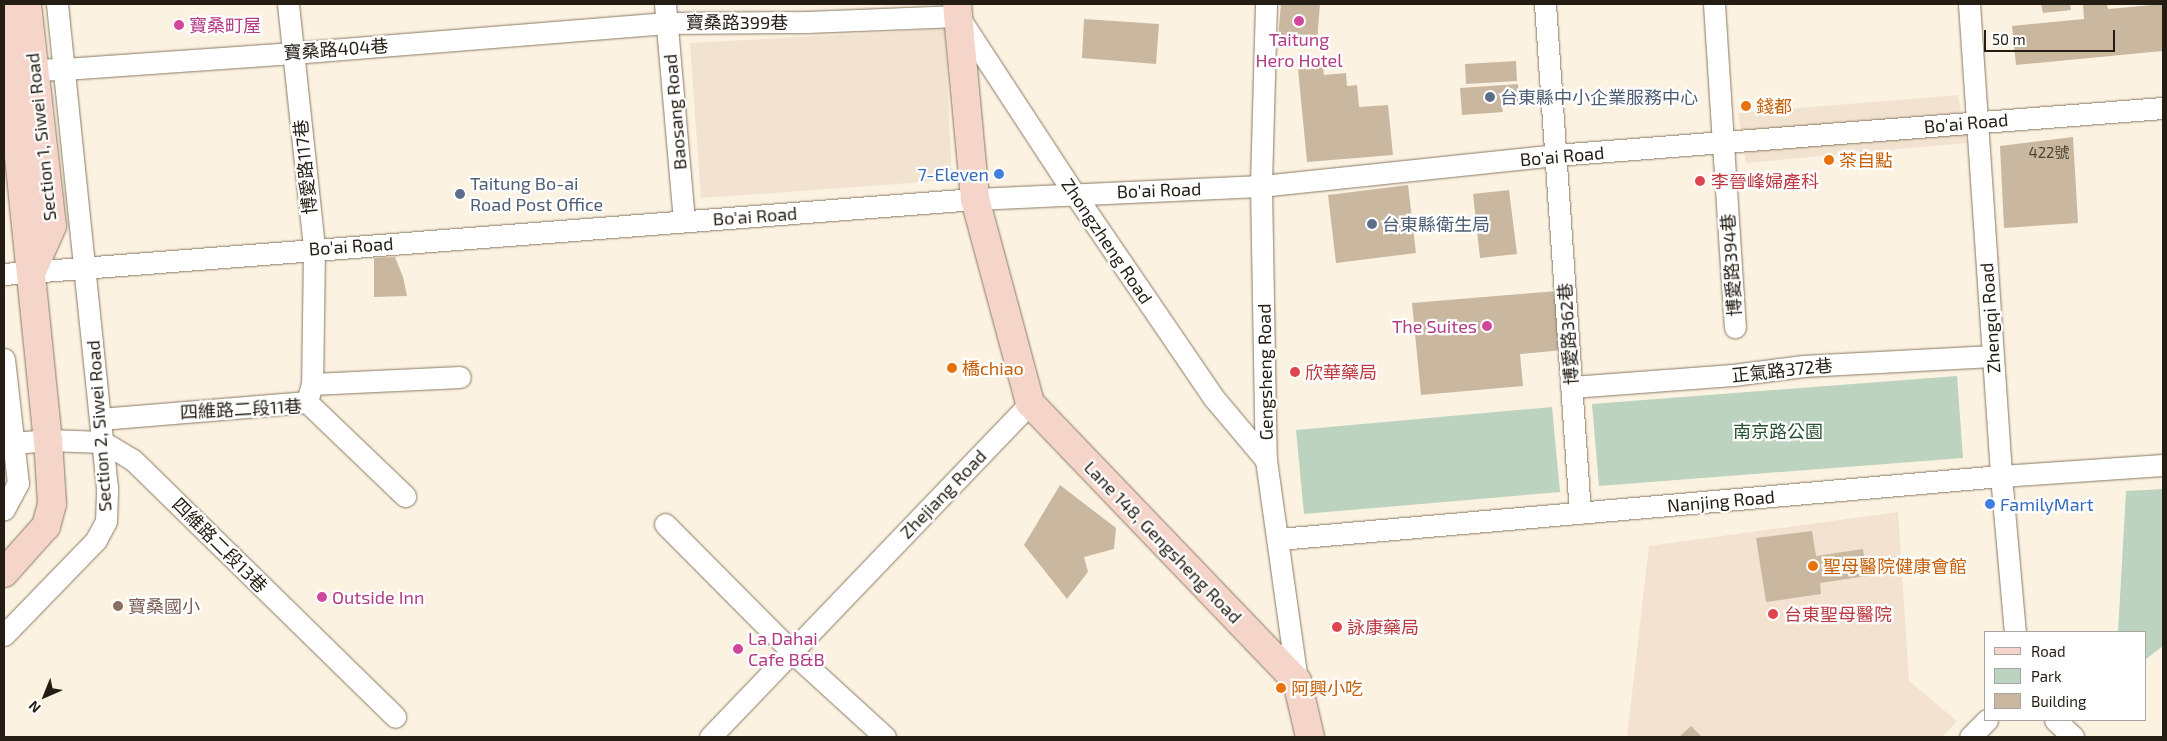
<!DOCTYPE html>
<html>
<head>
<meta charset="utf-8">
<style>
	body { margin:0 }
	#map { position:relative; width:2167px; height:741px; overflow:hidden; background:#fcf2e2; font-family:"Exo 2","Noto Sans TC",sans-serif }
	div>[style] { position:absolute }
	.commercial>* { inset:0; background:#f2e3d0 }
	.medical>* { inset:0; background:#f3e2d0 }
	.green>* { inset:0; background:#bcd3bf }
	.building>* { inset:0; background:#c9b89f }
	.roads { filter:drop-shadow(0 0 1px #897961) drop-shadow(0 0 1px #897961) }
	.street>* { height:21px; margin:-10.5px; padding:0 10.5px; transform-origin:10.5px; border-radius:10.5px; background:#fff }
	.secondary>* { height:28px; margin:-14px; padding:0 14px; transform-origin:14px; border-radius:14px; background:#f5d5ca }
	.dots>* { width:14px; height:14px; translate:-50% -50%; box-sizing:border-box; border:2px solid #fff; border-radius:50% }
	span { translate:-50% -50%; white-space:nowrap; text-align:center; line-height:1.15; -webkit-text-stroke:4.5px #fff; paint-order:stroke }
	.number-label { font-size:15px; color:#4c4436 }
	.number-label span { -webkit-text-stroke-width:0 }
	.street-label { font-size:18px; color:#231d13 }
	.hotel-label { font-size:18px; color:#b23c85 }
	.left { translate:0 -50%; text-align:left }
	.right { translate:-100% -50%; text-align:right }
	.service-label { font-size:18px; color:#4e5e75 }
	.food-label { font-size:18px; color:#c56008 }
	.shop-label { font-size:18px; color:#366cbe }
	.health-label { font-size:18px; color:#be3a42 }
	.park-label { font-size:18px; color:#275030 }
	.education-label { font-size:18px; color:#785e54 }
	.frame { position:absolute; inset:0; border:5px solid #231d13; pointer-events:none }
	.legend { position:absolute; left:1984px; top:631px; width:162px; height:90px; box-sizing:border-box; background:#fff; border:1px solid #a7a5a1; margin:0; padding:6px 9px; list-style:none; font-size:15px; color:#231d13 }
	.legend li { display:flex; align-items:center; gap:10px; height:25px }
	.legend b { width:25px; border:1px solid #a7a5a1 }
	.north { position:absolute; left:20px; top:671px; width:50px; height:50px; -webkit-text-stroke:4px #fff; paint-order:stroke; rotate:224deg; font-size:14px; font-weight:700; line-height:20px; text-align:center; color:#231d13 }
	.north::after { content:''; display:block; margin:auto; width:18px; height:22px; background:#231d13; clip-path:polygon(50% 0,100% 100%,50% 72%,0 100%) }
	.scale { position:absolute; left:1984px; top:30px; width:131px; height:22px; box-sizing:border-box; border:2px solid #231d13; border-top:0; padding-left:6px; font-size:15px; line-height:18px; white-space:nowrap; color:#231d13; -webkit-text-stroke:4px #fff; paint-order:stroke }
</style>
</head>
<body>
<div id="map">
	<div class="commercial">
		<i style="clip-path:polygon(945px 29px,952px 180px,701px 198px,690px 43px)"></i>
		<i style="clip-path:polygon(1958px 95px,1967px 143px,1746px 163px,1738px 113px)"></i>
	</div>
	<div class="medical">
		<i style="clip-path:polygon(1898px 512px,1909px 681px,1957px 721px,1942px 737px,1627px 737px,1649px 546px)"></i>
	</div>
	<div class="green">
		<i style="clip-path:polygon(1957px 376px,1963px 458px,1599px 486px,1592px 404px)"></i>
		<i style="clip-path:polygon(1552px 407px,1560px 492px,1304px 514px,1296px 430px)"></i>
		<i style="clip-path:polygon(2163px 489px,2163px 646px,2146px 659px,2146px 632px,2118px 632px,2126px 491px)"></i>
	</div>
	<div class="building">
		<i style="clip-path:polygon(1281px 4px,1320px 4px,1317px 42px,1278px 39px)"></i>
		<i style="clip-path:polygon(2041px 4px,2070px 4px,2071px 10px,2043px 13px)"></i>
		<i style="clip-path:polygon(2083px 4px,2107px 4px,2108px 9px,2163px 4px,2163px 51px,2016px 65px,2012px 26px,2084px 19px)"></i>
		<i style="clip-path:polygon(1084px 19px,1159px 24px,1156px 64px,1082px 58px)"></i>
		<i style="clip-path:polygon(1516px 61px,1517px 81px,1466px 84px,1465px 64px)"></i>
		<i style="clip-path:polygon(1323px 67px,1324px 75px,1346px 73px,1347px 86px,1357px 85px,1359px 107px,1388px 105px,1393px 155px,1307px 162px,1298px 69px)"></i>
		<i style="clip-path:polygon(1518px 84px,1519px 106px,1502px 107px,1503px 112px,1462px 115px,1460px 88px)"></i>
		<i style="clip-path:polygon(2073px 137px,2078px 223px,2004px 228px,2000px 146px)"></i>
		<i style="clip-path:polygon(1408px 185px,1416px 253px,1336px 263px,1328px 195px)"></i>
		<i style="clip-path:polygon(1509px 190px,1517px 254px,1480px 258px,1473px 194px)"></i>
		<i style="clip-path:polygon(395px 257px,403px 277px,407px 296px,374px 297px,374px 258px)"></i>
		<i style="clip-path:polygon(1557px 291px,1563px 350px,1520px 354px,1523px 386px,1421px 395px,1412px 303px)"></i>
		<i style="clip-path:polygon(1060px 485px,1116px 528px,1114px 549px,1084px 557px,1088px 572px,1067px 599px,1024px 545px)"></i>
		<i style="clip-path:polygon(1812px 531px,1816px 556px,1863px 549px,1867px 576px,1820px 583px,1821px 594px,1766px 602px,1756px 538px)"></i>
		<i style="clip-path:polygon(1691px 726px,1702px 737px,1679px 737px)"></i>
	</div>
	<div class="roads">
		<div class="street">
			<i style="left:288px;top:4px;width:246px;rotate:83.9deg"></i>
			<i style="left:314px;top:249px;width:135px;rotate:90.8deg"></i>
			<i style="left:312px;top:384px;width:19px;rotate:106deg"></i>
			<i style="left:665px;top:4px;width:218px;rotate:85deg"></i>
			<i style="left:1266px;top:4px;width:182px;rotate:91.6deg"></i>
			<i style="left:1261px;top:186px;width:274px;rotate:89deg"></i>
			<i style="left:1266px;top:460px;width:223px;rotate:82deg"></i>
			<i style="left:1545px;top:4px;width:510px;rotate:86.07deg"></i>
			<i style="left:1714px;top:4px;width:324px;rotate:86.3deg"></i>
			<i style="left:1969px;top:4px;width:473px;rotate:86.1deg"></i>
			<i style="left:2001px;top:476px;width:157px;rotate:84.9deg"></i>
			<i style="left:21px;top:70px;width:43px;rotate:-1.3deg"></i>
			<i style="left:64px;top:69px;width:230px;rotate:-4deg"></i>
			<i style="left:293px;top:53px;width:375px;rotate:-4.6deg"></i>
			<i style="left:667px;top:23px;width:140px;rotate:-0.4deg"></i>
			<i style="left:807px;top:22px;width:151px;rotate:-2.3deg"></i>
			<i style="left:958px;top:16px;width:212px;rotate:56.8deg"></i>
			<i style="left:1074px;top:193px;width:247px;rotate:55.7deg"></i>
			<i style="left:1213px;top:397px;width:82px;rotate:49.9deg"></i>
			<i style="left:4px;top:274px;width:974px;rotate:-4.42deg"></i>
			<i style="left:975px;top:199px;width:286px;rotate:-2.6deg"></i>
			<i style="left:1261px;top:186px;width:297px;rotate:-6deg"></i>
			<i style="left:1556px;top:155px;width:609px;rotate:-4.43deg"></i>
			<i style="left:4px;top:359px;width:125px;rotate:83.6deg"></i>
			<i style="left:18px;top:483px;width:30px;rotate:118deg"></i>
			<i style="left:312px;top:384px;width:148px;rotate:-2.7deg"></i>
			<i style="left:1572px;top:387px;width:161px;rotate:-4.3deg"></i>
			<i style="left:1733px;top:375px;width:71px;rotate:-7.3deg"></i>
			<i style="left:1803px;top:366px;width:190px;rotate:-3deg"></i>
			<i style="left:100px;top:419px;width:208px;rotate:-4.7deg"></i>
			<i style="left:307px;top:402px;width:136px;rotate:43.8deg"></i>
			<i style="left:14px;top:443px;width:34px;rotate:-5deg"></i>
			<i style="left:48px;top:440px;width:55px;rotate:2.1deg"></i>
			<i style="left:103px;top:442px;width:35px;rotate:31deg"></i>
			<i style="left:133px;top:460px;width:367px;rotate:44.4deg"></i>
			<i style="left:665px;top:524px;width:180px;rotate:45.2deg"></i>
			<i style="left:792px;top:652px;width:126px;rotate:42.4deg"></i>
			<i style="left:1279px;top:539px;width:725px;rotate:-4.99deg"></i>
			<i style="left:2001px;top:476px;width:162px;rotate:-3.9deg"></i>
			<i style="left:4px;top:635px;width:132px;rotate:-45.9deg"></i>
			<i style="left:96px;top:540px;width:21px;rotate:-62deg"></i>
			<i style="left:106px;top:521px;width:33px;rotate:-88deg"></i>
			<i style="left:107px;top:488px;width:487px;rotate:-95.9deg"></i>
			<i style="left:2055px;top:720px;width:25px;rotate:43deg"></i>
			<i style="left:710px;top:737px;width:463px;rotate:-46.2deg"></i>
			<i style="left:1970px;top:737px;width:24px;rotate:-45deg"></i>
		</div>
		<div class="secondary">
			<i style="left:27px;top:4px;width:223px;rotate:83.6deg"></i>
			<i style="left:52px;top:226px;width:49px;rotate:114deg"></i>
			<i style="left:957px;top:4px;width:196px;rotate:84.7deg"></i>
			<i style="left:975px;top:199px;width:211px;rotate:74.9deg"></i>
			<i style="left:1030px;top:403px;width:385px;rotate:46.2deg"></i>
			<i style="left:1297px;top:681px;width:57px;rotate:76.9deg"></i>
			<i style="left:4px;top:9px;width:433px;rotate:84.2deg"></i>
			<i style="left:48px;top:440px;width:64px;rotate:86.4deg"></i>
			<i style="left:52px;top:504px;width:23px;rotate:105deg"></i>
			<i style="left:46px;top:526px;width:63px;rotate:131.8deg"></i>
		</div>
	</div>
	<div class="dots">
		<i style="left:1299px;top:21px;background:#d1479c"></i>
		<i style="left:179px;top:25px;background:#d1479c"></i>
		<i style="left:1490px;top:97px;background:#5c6f8a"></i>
		<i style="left:1746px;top:106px;background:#e8710a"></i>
		<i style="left:1829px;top:160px;background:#e8710a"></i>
		<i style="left:999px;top:174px;background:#3f7fe0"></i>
		<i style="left:1700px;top:181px;background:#e0444e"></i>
		<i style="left:460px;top:194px;background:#5c6f8a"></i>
		<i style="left:1372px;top:224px;background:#5c6f8a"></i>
		<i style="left:1487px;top:326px;background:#d1479c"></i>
		<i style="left:952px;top:368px;background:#e8710a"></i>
		<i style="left:1295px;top:372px;background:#e0444e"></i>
		<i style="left:1990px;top:504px;background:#3f7fe0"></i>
		<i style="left:1813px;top:566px;background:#e8710a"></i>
		<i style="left:322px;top:597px;background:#d1479c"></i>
		<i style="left:118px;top:606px;background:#8d6e63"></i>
		<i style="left:1773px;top:614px;background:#e0444e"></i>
		<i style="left:1337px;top:627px;background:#e0444e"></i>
		<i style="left:738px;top:649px;background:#d1479c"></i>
		<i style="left:1281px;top:688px;background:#e8710a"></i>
	</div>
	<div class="number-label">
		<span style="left:2049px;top:153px">422號</span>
	</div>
	<div class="street-label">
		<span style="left:737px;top:22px">寶桑路399巷</span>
		<span style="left:336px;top:49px;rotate:-4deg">寶桑路404巷</span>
		<span style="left:675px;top:112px;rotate:-95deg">Baosang Road</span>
		<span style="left:1966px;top:123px;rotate:-5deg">Bo'ai Road</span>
		<span style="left:41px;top:137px;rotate:-96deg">Section 1, Siwei Road</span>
		<span style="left:1562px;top:156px;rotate:-5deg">Bo'ai Road</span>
		<span style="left:305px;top:167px;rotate:-96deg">博愛路117巷</span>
		<span style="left:1159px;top:190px;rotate:-2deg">Bo'ai Road</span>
		<span style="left:755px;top:216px;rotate:-4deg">Bo'ai Road</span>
		<span style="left:1107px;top:241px;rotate:56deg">Zhongzheng Road</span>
		<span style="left:351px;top:246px;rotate:-4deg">Bo'ai Road</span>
		<span style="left:1731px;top:265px;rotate:-94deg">博愛路394巷</span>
		<span style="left:1990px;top:318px;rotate:-94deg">Zhengqi Road</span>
		<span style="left:1568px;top:334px;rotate:-94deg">博愛路362巷</span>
		<span style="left:1782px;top:370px;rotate:-6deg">正氣路372巷</span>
		<span style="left:1265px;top:372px;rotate:-91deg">Gengsheng Road</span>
		<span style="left:241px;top:409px;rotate:-3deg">四維路二段11巷</span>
		<span style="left:99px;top:426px;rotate:-94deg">Section 2, Siwei Road</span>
		<span style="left:943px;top:494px;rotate:-46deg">Zhejiang Road</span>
		<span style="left:1721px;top:501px;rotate:-5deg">Nanjing Road</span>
		<span style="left:1163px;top:542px;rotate:46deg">Lane 148, Gengsheng Road</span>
		<span style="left:220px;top:545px;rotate:45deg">四維路二段13巷</span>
	</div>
	<div class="hotel-label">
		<span class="left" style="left:189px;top:25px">寶桑町屋</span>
		<span style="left:1299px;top:50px">Taitung<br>Hero Hotel</span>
		<span class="right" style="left:1477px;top:326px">The Suites</span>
		<span class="left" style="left:332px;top:597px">Outside Inn</span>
		<span class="left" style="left:748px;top:649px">La Dahai<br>Cafe B&amp;B</span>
	</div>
	<div class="service-label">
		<span class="left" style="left:1500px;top:97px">台東縣中小企業服務中心</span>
		<span class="left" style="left:470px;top:194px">Taitung Bo-ai<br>Road Post Office</span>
		<span class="left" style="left:1382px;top:224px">台東縣衛生局</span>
	</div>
	<div class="food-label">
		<span class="left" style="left:1756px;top:106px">錢都</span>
		<span class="left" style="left:1839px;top:160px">茶自點</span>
		<span class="left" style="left:962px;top:368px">橋chiao</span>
		<span class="left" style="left:1823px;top:566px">聖母醫院健康會館</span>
		<span class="left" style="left:1291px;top:688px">阿興小吃</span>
	</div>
	<div class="shop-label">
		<span class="right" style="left:989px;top:174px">7-Eleven</span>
		<span class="left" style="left:2000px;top:504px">FamilyMart</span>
	</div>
	<div class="health-label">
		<span class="left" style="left:1711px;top:181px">李晉峰婦產科</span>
		<span class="left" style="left:1305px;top:372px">欣華藥局</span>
		<span class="left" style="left:1784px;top:614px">台東聖母醫院</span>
		<span class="left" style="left:1347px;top:627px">詠康藥局</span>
	</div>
	<div class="park-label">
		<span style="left:1778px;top:431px">南京路公園</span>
	</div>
	<div class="education-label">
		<span class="left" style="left:128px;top:606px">寶桑國小</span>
	</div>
	<div class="frame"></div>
	<ul class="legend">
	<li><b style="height:6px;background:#f5d5ca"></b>Road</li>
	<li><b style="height:14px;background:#bcd3bf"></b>Park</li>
	<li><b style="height:14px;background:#c9b89f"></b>Building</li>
	</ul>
	<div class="north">N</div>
	<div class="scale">50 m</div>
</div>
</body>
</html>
